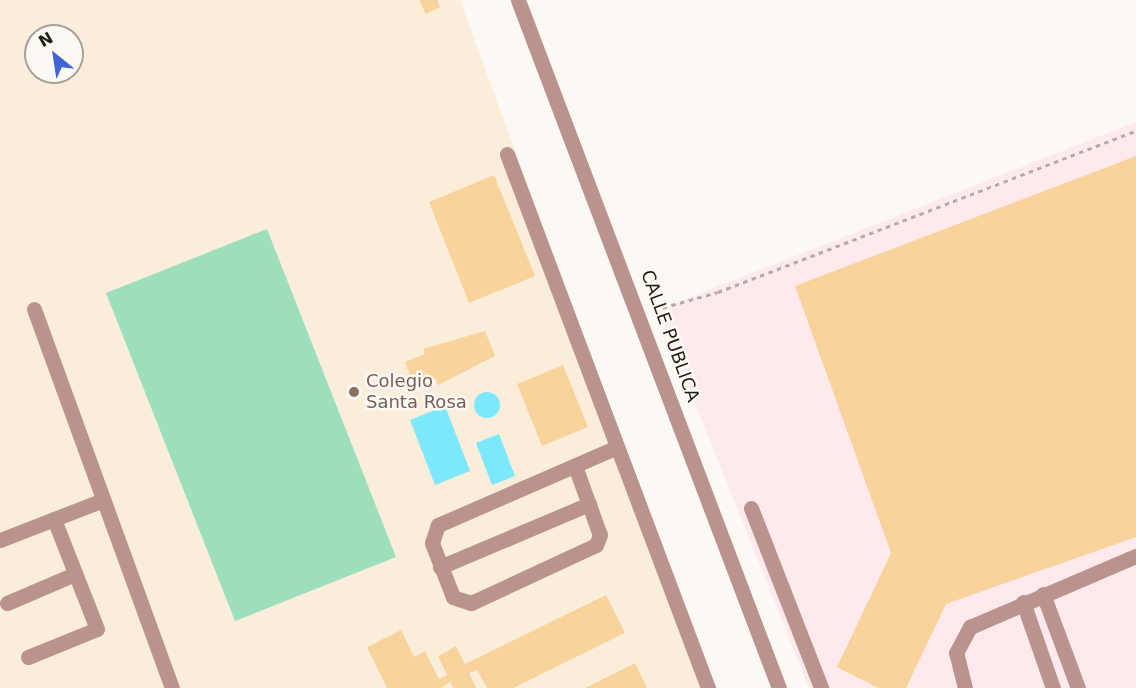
<!DOCTYPE html>
<html>
<head>
<meta charset="utf-8">
<style>
	body { margin:0 }
	#map { position:relative; width:1136px; height:688px; overflow:hidden; background:#fcf8f3; font-family:"DejaVu Sans",sans-serif }
	div>[style] { position:absolute }
	.commercial>* { inset:0; background:#fee9ed }
	.education>* { inset:0; background:#faedd9 }
	.green>* { inset:0; background:#9ddfbc }
	.water>* { inset:0; background:#7be8fb }
	.round { border-radius:50% }
	.building>* { inset:0; background:#f9d39c }
	.path>* { height:3px; margin-top:-1.5px; transform-origin:0; background:repeating-linear-gradient(90deg,#b1aca6 0 4.5px,transparent 0 9px) }
	.minor>* { height:15px; margin:-7.5px; padding:0 7.5px; transform-origin:7.5px; border-radius:7.5px; background:#b9938c }
	.dots>* { width:16px; height:16px; translate:-50% -50%; box-sizing:border-box; border:3px solid #fcf8f3; border-radius:50% }
	span { translate:-50% -50%; white-space:nowrap; text-align:center; line-height:1.15; -webkit-text-stroke:5px #fcf8f3; paint-order:stroke }
	.street-label { font-size:18px; color:#231c13 }
	.education-label { font-size:18px; color:#785e54 }
	.left { translate:0 -50%; text-align:left }
	.north { position:absolute; left:24px; top:24px; width:60px; height:60px; box-sizing:border-box; background:#fcf8f3; border:2px solid #a5a099; border-radius:50%; rotate:330deg; font-size:16px; font-weight:700; line-height:24px; text-align:center; color:#231c13 }
	.north::after { content:''; display:block; margin:auto; width:21px; height:27px; background:#4064d6; clip-path:polygon(50% 0,100% 100%,50% 72%,0 100%) }
</style>
</head>
<body>
<div id="map">
	<div class="commercial">
		<i style="clip-path:polygon(1136px 122px,1136px 688px,809px 688px,658px 310px)"></i>
	</div>
	<div class="education">
		<i style="clip-path:polygon(evenodd,0 0,460px 0,711px 688px,0 688px,0 0,36px 36px,72px 36px,72px 72px,36px 72px,36px 36px)"></i>
	</div>
	<div class="green">
		<i style="clip-path:polygon(267px 229px,396px 557px,235px 621px,106px 293px)"></i>
	</div>
	<div class="water">
		<i class="round" style="left:474px;top:392px;width:26px;height:26px"></i>
		<i style="clip-path:polygon(445px 406px,470px 471px,435px 485px,410px 420px)"></i>
		<i style="clip-path:polygon(499px 434px,515px 476px,492px 485px,476px 443px)"></i>
	</div>
	<div class="building">
		<i style="clip-path:polygon(419px 0,437px 0,440px 7px,426px 14px)"></i>
		<i style="clip-path:polygon(1136px 156px,1136px 537px,946px 604px,906px 688px,878px 688px,837px 667px,891px 553px,795px 286px)"></i>
		<i style="clip-path:polygon(494px 175px,535px 276px,469px 303px,429px 202px)"></i>
		<i style="clip-path:polygon(485px 331px,495px 356px,438px 385px,435px 378px,414px 386px,405px 362px,425px 354px,423px 349px)"></i>
		<i style="clip-path:polygon(563px 365px,588px 427px,542px 446px,517px 384px)"></i>
		<i style="clip-path:polygon(606px 595px,625px 633px,513px 688px,487px 688px,477px 670px,469px 673px,476px 688px,453px 688px,450px 682px,441px 688px,387px 688px,367px 647px,401px 630px,414px 657px,425px 651px,439px 679px,447px 675px,438px 656px,456px 646px,465px 664px)"></i>
		<i style="clip-path:polygon(635px 663px,647px 688px,585px 688px)"></i>
	</div>
	<div class="path">
		<i style="left:654px;top:310px;width:66px;rotate:-15.7deg"></i>
		<i style="left:718px;top:292px;width:448px;rotate:-21.1deg"></i>
	</div>
	<div class="minor">
		<i style="left:518px;top:0;width:736px;rotate:69.23deg"></i>
		<i style="left:507px;top:154px;width:571px;rotate:69.37deg"></i>
		<i style="left:34px;top:309px;width:403px;rotate:70deg"></i>
		<i style="left:575px;top:466px;width:73px;rotate:70.1deg"></i>
		<i style="left:600px;top:535px;width:11px;rotate:112deg"></i>
		<i style="left:596px;top:545px;width:138px;rotate:155.1deg"></i>
		<i style="left:471px;top:603px;width:19px;rotate:-162deg"></i>
		<i style="left:453px;top:597px;width:58px;rotate:-111.3deg"></i>
		<i style="left:432px;top:543px;width:19px;rotate:-72deg"></i>
		<i style="left:438px;top:525px;width:195px;rotate:-23.5deg"></i>
		<i style="left:751px;top:508px;width:193px;rotate:68.7deg"></i>
		<i style="left:0;top:540px;width:110px;rotate:-21.2deg"></i>
		<i style="left:440px;top:567px;width:162px;rotate:-22.9deg"></i>
		<i style="left:1043px;top:594px;width:100px;rotate:69.6deg"></i>
		<i style="left:1023px;top:602px;width:91px;rotate:70.8deg"></i>
		<i style="left:7px;top:603px;width:74px;rotate:-23.1deg"></i>
		<i style="left:28px;top:657px;width:74px;rotate:-22.1deg"></i>
		<i style="left:97px;top:629px;width:118px;rotate:-111.4deg"></i>
		<i style="left:965px;top:688px;width:36px;rotate:-104deg"></i>
		<i style="left:956px;top:653px;width:30px;rotate:-62deg"></i>
		<i style="left:970px;top:627px;width:181px;rotate:-23.2deg"></i>
	</div>
	<div class="dots">
		<i style="left:354px;top:392px;background:#8d6e63"></i>
	</div>
	<div class="street-label">
		<span style="left:670px;top:336px;rotate:70deg">CALLE PUBLICA</span>
	</div>
	<div class="education-label">
		<span class="left" style="left:366px;top:392px">Colegio<br>Santa Rosa</span>
	</div>
	<div class="north">N</div>
</div>
</body>
</html>
